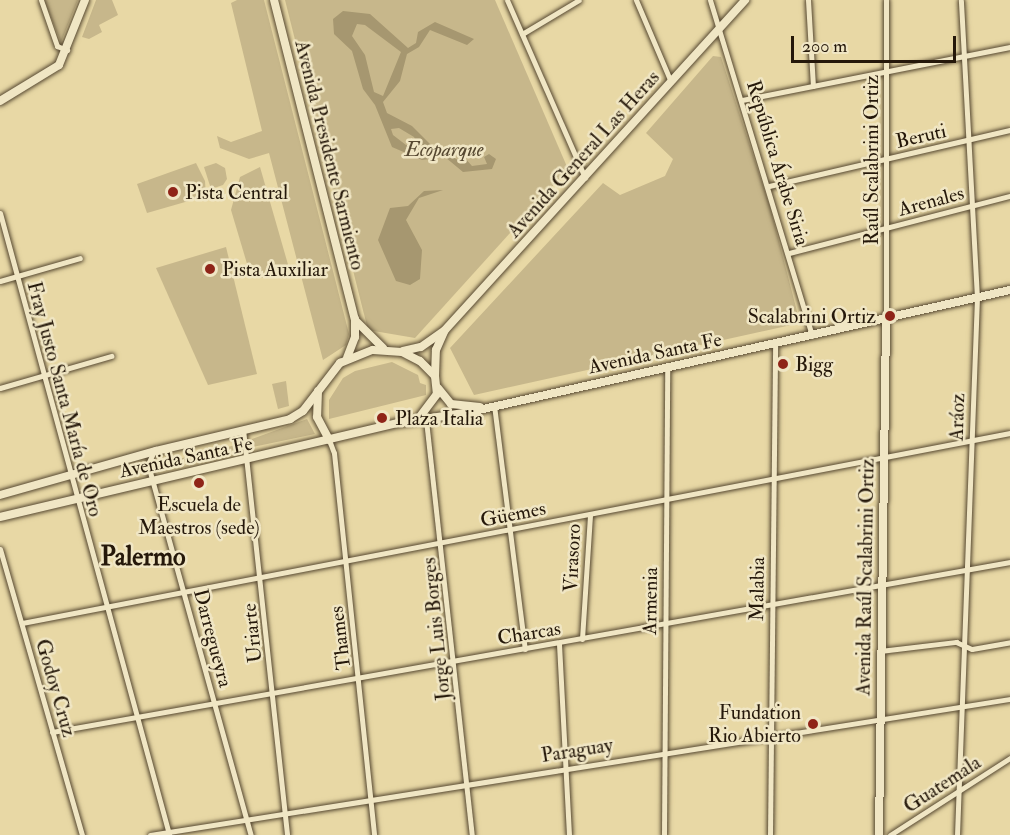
<!DOCTYPE html>
<html>
<head>
<meta charset="utf-8">
<style>
	body { margin:0 }
	#map { position:relative; width:1010px; height:835px; overflow:hidden; background:#e8d8a5; font-family:"IM FELL Double Pica",serif }
	div>[style] { position:absolute }
	.green>* { inset:0; background:#c7b78b }
	.water>* { inset:0; background:#a69770 }
	.roads { filter:drop-shadow(0 0 2px #564831) drop-shadow(0 0 2px #564831) }
	.minor>* { height:5px; margin:-2.5px; padding:0 2.5px; transform-origin:2.5px; border-radius:2.5px; background:#f0e6c4 }
	.secondary>* { height:8px; margin:-4px; padding:0 4px; transform-origin:4px; border-radius:4px; background:#f0e6c4 }
	.dots>* { width:16px; height:16px; translate:-50% -50%; box-sizing:border-box; border:3px solid #f0e6c4; border-radius:50% }
	span { translate:-50% -50%; white-space:nowrap; text-align:center; line-height:1.15; -webkit-text-stroke:5px #f0e6c4; paint-order:stroke }
	.street-label { font-size:20px; color:#25180a }
	.park-label { font-size:20px; color:#564831; font-style:italic }
	.poi-label { font-size:20px; color:#25180a }
	.left { translate:0 -50%; text-align:left }
	.right { translate:-100% -50%; text-align:right }
	.district-label { font-size:26px; color:#25180a; font-weight:700 }
	.scale { position:absolute; left:791px; top:36px; width:165px; height:27px; box-sizing:border-box; border:3px solid #25180a; border-top:0; padding-left:8px; font-size:18px; line-height:21px; white-space:nowrap; color:#25180a; -webkit-text-stroke:4px #f0e6c4; paint-order:stroke }
</style>
</head>
<body>
<div id="map">
	<div class="green">
		<i style="clip-path:polygon(44px 0,78px 0,61px 42px,60px 40px)"></i>
		<i style="clip-path:polygon(96px 0,112px 0,118px 15px,99px 25px,102px 32px,89px 39px,82px 37px)"></i>
		<i style="clip-path:polygon(237px 0,264px 0,349px 334px,346px 345px,323px 360px,269px 153px,249px 159px,220px 148px,217px 136px,231px 142px,262px 131px,231px 3px)"></i>
		<i style="clip-path:polygon(285px 0,495px 0,568px 169px,415px 338px,368px 330px)"></i>
		<i style="clip-path:polygon(713px 56px,721px 57px,770px 207px,800px 323px,474px 395px,450px 348px,603px 183px,620px 195px,665px 176px,673px 159px,646px 133px)"></i>
		<i style="clip-path:polygon(196px 163px,205px 181px,206px 196px,147px 213px,137px 184px)"></i>
		<i style="clip-path:polygon(216px 163px,225px 168px,227px 179px,223px 185px,211px 189px,204px 167px)"></i>
		<i style="clip-path:polygon(260px 167px,289px 268px,273px 278px,262px 278px,248px 267px,231px 210px,240px 177px)"></i>
		<i style="clip-path:polygon(226px 247px,257px 374px,208px 385px,156px 268px)"></i>
		<i style="clip-path:polygon(392px 362px,418px 375px,420px 383px,426px 385px,426px 395px,329px 419px,329px 400px,343px 378px,355px 371px)"></i>
		<i style="clip-path:polygon(286px 381px,289px 406px,278px 409px,272px 384px)"></i>
		<i style="clip-path:polygon(307px 419px,315px 434px,253px 447px,252px 439px)"></i>
		<i style="clip-path:polygon(240px 444px,240px 450px,154px 469px,153px 465px)"></i>
	</div>
	<div class="water">
		<i style="clip-path:polygon(evenodd,343px 11px,370px 14px,408px 48px,416px 43px,418px 32px,435px 22px,474px 39px,467px 45px,430px 30px,419px 47px,407px 54px,400px 81px,383px 102px,387px 113px,412px 126px,432px 146px,458px 160px,464px 157px,472px 166px,487px 164px,484px 157px,489px 154px,496px 159px,492px 169px,463px 172px,445px 157px,422px 160px,392px 147px,375px 105px,363px 89px,352px 51px,334px 34px,333px 19px,343px 11px,357px 24px,365px 25px,401px 52px,383px 96px,374px 92px,365px 55px,352px 36px,357px 24px,343px 11px,399px 128px,414px 137px,418px 146px,406px 145px,393px 135px,391px 129px,399px 128px)"></i>
		<i style="clip-path:polygon(443px 190px,419px 198px,406px 220px,422px 250px,420px 279px,410px 285px,396px 281px,378px 240px,390px 208px,408px 206px,424px 191px)"></i>
	</div>
	<div class="roads">
		<div class="minor">
			<i style="left:41px;top:0;width:49px;rotate:70.8deg"></i>
			<i style="left:57px;top:46px;width:11px;rotate:22deg"></i>
			<i style="left:507px;top:0;width:194px;rotate:66.3deg"></i>
			<i style="left:636px;top:0;width:89px;rotate:66.9deg"></i>
			<i style="left:710px;top:0;width:351px;rotate:73.1deg"></i>
			<i style="left:808px;top:0;width:86px;rotate:86.7deg"></i>
			<i style="left:886px;top:0;width:319px;rotate:90deg"></i>
			<i style="left:522px;top:34px;width:66px;rotate:-30.8deg"></i>
			<i style="left:742px;top:100px;width:273px;rotate:-11.2deg"></i>
			<i style="left:769px;top:186px;width:247px;rotate:-13.1deg"></i>
			<i style="left:0;top:213px;width:644px;rotate:74.78deg"></i>
			<i style="left:789px;top:253px;width:228px;rotate:-14.5deg"></i>
			<i style="left:0;top:281px;width:83px;rotate:-16deg"></i>
			<i style="left:0;top:388px;width:116px;rotate:-16.1deg"></i>
			<i style="left:494px;top:405px;width:246px;rotate:82.8deg"></i>
			<i style="left:426px;top:420px;width:418px;rotate:83.7deg"></i>
			<i style="left:243px;top:429px;width:408px;rotate:83.8deg"></i>
			<i style="left:329px;top:440px;width:14px;rotate:69deg"></i>
			<i style="left:334px;top:453px;width:384px;rotate:84deg"></i>
			<i style="left:154px;top:451px;width:14px;rotate:115deg"></i>
			<i style="left:148px;top:464px;width:8px;rotate:76deg"></i>
			<i style="left:150px;top:472px;width:377px;rotate:74.5deg"></i>
			<i style="left:0;top:549px;width:298px;rotate:74deg"></i>
			<i style="left:22px;top:623px;width:1006px;rotate:-10.89deg"></i>
			<i style="left:582px;top:639px;width:125px;rotate:-86.3deg"></i>
			<i style="left:559px;top:644px;width:191px;rotate:87deg"></i>
			<i style="left:880px;top:651px;width:77px;rotate:-6.8deg"></i>
			<i style="left:956px;top:642px;width:17px;rotate:24deg"></i>
			<i style="left:972px;top:649px;width:39px;rotate:-10deg"></i>
			<i style="left:52px;top:732px;width:973px;rotate:-10.06deg"></i>
			<i style="left:150px;top:835px;width:871px;rotate:-8.99deg"></i>
			<i style="left:664px;top:835px;width:468px;rotate:-89.6deg"></i>
			<i style="left:770px;top:835px;width:491px;rotate:-89.4deg"></i>
			<i style="left:890px;top:835px;width:143px;rotate:-32.7deg"></i>
			<i style="left:957px;top:835px;width:537px;rotate:-87.87deg"></i>
			<i style="left:977px;top:298px;width:298px;rotate:-93.1deg"></i>
		</div>
		<div class="secondary">
			<i style="left:274px;top:0;width:329px;rotate:75.8deg"></i>
			<i style="left:355px;top:319px;width:18px;rotate:90deg"></i>
			<i style="left:355px;top:337px;width:22px;rotate:111deg"></i>
			<i style="left:0;top:101px;width:69px;rotate:-31.4deg"></i>
			<i style="left:59px;top:65px;width:70px;rotate:-68.2deg"></i>
			<i style="left:357px;top:322px;width:37px;rotate:45deg"></i>
			<i style="left:403px;top:351px;width:18px;rotate:-13deg"></i>
			<i style="left:421px;top:347px;width:29px;rotate:-35deg"></i>
			<i style="left:445px;top:330px;width:446px;rotate:-47.7deg"></i>
			<i style="left:435px;top:376px;width:26px;rotate:-88deg"></i>
			<i style="left:436px;top:350px;width:20px;rotate:-66deg"></i>
			<i style="left:438px;top:388px;width:21px;rotate:51deg"></i>
			<i style="left:451px;top:404px;width:29px;rotate:6deg"></i>
			<i style="left:318px;top:391px;width:26px;rotate:92deg"></i>
			<i style="left:317px;top:417px;width:26px;rotate:62deg"></i>
			<i style="left:0;top:495px;width:162px;rotate:-15.8deg"></i>
			<i style="left:156px;top:451px;width:138px;rotate:-13.4deg"></i>
			<i style="left:290px;top:419px;width:15px;rotate:-32deg"></i>
			<i style="left:303px;top:411px;width:61px;rotate:-52.4deg"></i>
			<i style="left:340px;top:363px;width:35px;rotate:-22deg"></i>
			<i style="left:373px;top:350px;width:29px;rotate:4deg"></i>
			<i style="left:402px;top:352px;width:20px;rotate:27deg"></i>
			<i style="left:420px;top:361px;width:21px;rotate:45deg"></i>
			<i style="left:435px;top:376px;width:18px;rotate:84deg"></i>
			<i style="left:437px;top:394px;width:31px;rotate:127deg"></i>
			<i style="left:0;top:517px;width:409px;rotate:-13.3deg"></i>
			<i style="left:398px;top:423px;width:73px;rotate:-8.7deg"></i>
			<i style="left:470px;top:412px;width:554px;rotate:-12.73deg"></i>
			<i style="left:879px;top:835px;width:516px;rotate:-89.22deg"></i>
		</div>
	</div>
	<div class="dots">
		<i style="left:173px;top:192px;background:#8f2418"></i>
		<i style="left:210px;top:269px;background:#8f2418"></i>
		<i style="left:890px;top:316px;background:#8f2418"></i>
		<i style="left:783px;top:364px;background:#8f2418"></i>
		<i style="left:382px;top:418px;background:#8f2418"></i>
		<i style="left:199px;top:483px;background:#8f2418"></i>
		<i style="left:813px;top:724px;background:#8f2418"></i>
	</div>
	<div class="street-label">
		<span style="left:921px;top:136px;rotate:-13deg">Beruti</span>
		<span style="left:583px;top:154px;rotate:-48deg">Avenida General Las Heras</span>
		<span style="left:330px;top:155px;rotate:76deg">Avenida Presidente Sarmiento</span>
		<span style="left:871px;top:160px;rotate:-90deg">Raúl Scalabrini Ortiz</span>
		<span style="left:778px;top:163px;rotate:73deg">República Árabe Siria</span>
		<span style="left:931px;top:201px;rotate:-15deg">Arenales</span>
		<span style="left:655px;top:353px;rotate:-12deg">Avenida Santa Fe</span>
		<span style="left:65px;top:399px;rotate:75deg">Fray Justo Santa María de Oro</span>
		<span style="left:957px;top:417px;rotate:-88deg">Aráoz</span>
		<span style="left:186px;top:457px;rotate:-12deg">Avenida Santa Fe</span>
		<span style="left:513px;top:514px;rotate:-11deg">Güemes</span>
		<span style="left:572px;top:558px;rotate:-87deg">Virasoro</span>
		<span style="left:865px;top:577px;rotate:-89deg">Avenida Raúl Scalabrini Ortiz</span>
		<span style="left:757px;top:589px;rotate:-89deg">Malabia</span>
		<span style="left:650px;top:601px;rotate:-89deg">Armenia</span>
		<span style="left:436px;top:629px;rotate:-96deg">Jorge Luis Borges</span>
		<span style="left:252px;top:633px;rotate:-96deg">Uriarte</span>
		<span style="left:529px;top:633px;rotate:-9deg">Charcas</span>
		<span style="left:213px;top:638px;rotate:75deg">Darregueyra</span>
		<span style="left:340px;top:638px;rotate:-97deg">Thames</span>
		<span style="left:56px;top:688px;rotate:74deg">Godoy Cruz</span>
		<span style="left:577px;top:750px;rotate:-9deg">Paraguay</span>
		<span style="left:942px;top:784px;rotate:-33deg">Guatemala</span>
	</div>
	<div class="park-label">
		<span style="left:444px;top:149px">Ecoparque</span>
	</div>
	<div class="poi-label">
		<span class="left" style="left:185px;top:192px">Pista Central</span>
		<span class="left" style="left:222px;top:269px">Pista Auxiliar</span>
		<span class="right" style="left:876px;top:316px">Scalabrini Ortiz</span>
		<span class="left" style="left:795px;top:364px">Bigg</span>
		<span class="left" style="left:395px;top:418px">Plaza Italia</span>
		<span style="left:199px;top:516px">Escuela de<br>Maestros (sede)</span>
		<span class="right" style="left:801px;top:724px">Fundation<br>Rio Abierto</span>
	</div>
	<div class="district-label">
		<span style="left:143px;top:558px">Palermo</span>
	</div>
	<div class="scale">200 m</div>
</div>
</body>
</html>
